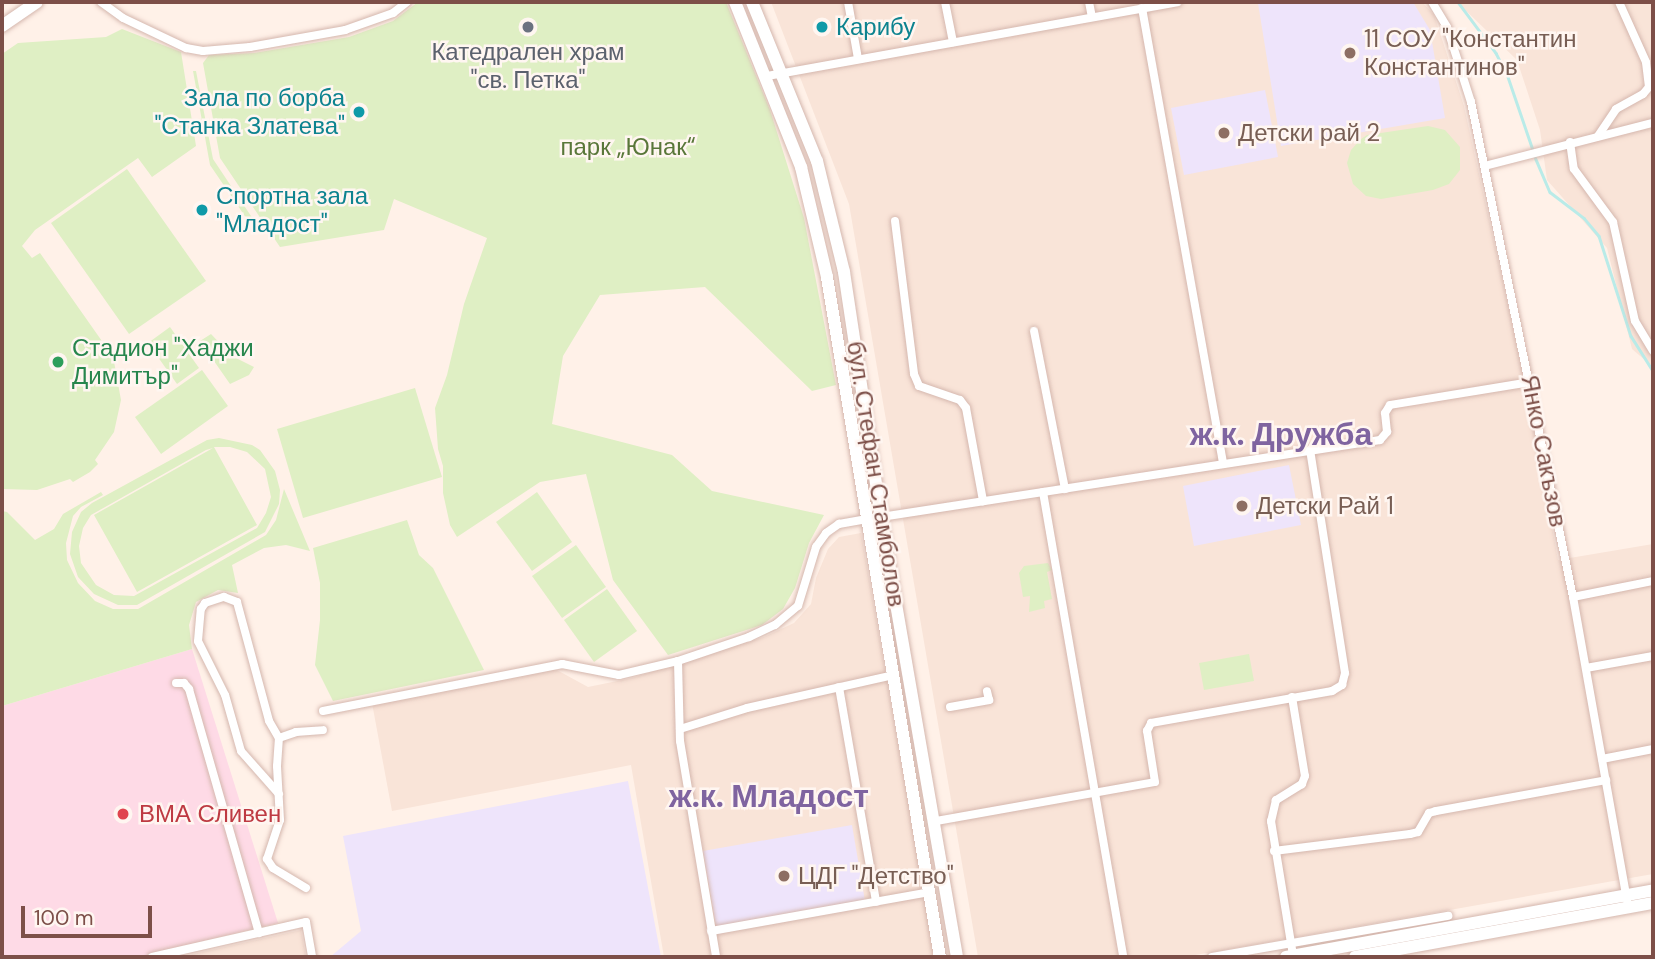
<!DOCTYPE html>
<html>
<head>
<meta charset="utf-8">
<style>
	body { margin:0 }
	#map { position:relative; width:1655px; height:959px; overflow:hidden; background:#fff1e8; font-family:"DM Sans",sans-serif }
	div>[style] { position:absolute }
	.residential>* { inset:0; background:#f9e4d8 }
	.education>* { inset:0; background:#eee4fb }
	.medical>* { inset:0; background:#fedae6 }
	.green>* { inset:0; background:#dfefc4 }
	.stream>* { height:2.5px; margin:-1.25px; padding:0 1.25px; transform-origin:1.25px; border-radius:1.25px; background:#b9ebe8 }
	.roads { filter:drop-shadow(0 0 2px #d5b7ae) drop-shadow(0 0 2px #d5b7ae) }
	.street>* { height:8px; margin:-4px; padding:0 4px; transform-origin:4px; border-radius:4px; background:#fff }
	.secondary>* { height:12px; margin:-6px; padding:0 6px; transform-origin:6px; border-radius:6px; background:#fff }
	.dots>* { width:19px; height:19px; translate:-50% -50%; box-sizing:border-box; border:4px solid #fff6f1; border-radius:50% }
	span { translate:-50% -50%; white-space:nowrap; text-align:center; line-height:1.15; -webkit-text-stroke:5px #fff6f1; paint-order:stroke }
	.culture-label { font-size:24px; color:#0d838f }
	.left { translate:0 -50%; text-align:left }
	.right { translate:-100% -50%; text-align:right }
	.education-label { font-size:24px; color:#785e54 }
	.worship-label { font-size:24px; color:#5b616d }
	.park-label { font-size:24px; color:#597739 }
	.leisure-label { font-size:24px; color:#27864d }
	.street-label { font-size:24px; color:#7d4f48 }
	.health-label { font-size:24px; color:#be3a42 }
	.district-label { font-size:32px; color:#7f64a0; font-weight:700 }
	.frame { position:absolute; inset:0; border:4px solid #7d4f48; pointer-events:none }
	.scale { position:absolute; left:21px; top:906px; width:131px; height:32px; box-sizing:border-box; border:4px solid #7d4f48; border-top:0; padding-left:9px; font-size:21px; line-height:24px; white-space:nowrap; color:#7d4f48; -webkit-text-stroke:5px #fff6f1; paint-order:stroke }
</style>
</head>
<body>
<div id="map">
	<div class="residential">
		<i style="clip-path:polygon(771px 2px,1422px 2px,1434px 15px,1464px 106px,1529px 401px,1558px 560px,1653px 544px,1653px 874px,1184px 957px,978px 957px,849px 204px)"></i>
		<i style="clip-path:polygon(1457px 2px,1653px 2px,1653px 367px,1632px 349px,1607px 248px,1547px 180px,1540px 130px,1517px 60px)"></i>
		<i style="clip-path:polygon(861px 533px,935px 957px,664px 957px,631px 765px,392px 811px,372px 703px,555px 669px,588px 687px,632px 678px,764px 637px,794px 623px,811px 604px,816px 578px,828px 549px,839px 537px)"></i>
		<i style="clip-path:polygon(301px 930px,306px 957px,180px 957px)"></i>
	</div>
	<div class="education">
		<i style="clip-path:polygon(1413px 2px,1430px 30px,1445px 118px,1281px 146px,1258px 3px)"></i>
		<i style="clip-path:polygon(1265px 90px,1278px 157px,1184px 175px,1171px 108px)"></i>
		<i style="clip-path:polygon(1289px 465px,1301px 525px,1194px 546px,1183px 486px)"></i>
		<i style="clip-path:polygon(628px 781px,661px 957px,330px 957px,361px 931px,343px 836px)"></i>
		<i style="clip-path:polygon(852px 825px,865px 901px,716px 926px,703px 851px)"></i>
	</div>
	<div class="medical">
		<i style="clip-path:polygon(192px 649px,278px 923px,138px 957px,2px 957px,2px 706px)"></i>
	</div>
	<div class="green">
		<i style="clip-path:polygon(418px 2px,726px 2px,770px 110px,804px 218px,836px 385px,812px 391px,705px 287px,600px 295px,563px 356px,552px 424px,672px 455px,712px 491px,824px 515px,809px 543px,795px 588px,783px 609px,762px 625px,668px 655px,613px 580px,586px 474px,540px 482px,457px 537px,450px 525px,443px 493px,443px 466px,438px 449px,435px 408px,447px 375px,464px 304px,487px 238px,394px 199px,384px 230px,280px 247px,220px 158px,203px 63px,209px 55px,254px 53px,349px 37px,393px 21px)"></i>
		<i style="clip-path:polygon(122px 29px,181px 52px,196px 146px,152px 177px,138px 158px,35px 230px,22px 246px,32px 258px,40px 253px,104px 344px,96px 350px,99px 355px,108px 349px,113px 356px,121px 400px,114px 432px,95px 460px,98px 464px,90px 472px,73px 482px,70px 479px,37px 490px,2px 489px,2px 54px,18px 43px,106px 37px)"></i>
		<i style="clip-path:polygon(193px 71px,196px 71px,213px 159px,257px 225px,253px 228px,210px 165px)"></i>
		<i style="clip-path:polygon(1428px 126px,1445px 130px,1460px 147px,1460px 170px,1449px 184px,1433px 190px,1381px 199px,1366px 196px,1353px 184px,1347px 163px,1351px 150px,1361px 139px,1367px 135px)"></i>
		<i style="clip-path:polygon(127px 169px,206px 281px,129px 334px,51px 223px)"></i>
		<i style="clip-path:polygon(170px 327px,199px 368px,177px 384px,148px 343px)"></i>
		<i style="clip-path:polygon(211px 334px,232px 356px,254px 367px,249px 375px,230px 384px,200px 341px)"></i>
		<i style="clip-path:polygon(202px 370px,228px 406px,161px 454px,135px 417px)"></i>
		<i style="clip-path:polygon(415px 388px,442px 477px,303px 518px,277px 429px)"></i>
		<i style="clip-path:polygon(evenodd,219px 438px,252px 445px,260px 450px,275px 471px,280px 490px,279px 504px,265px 532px,137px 605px,118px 605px,94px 594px,78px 577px,70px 554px,72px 532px,81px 512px,92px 503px,207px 440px,219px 438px,214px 447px,230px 447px,247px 452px,265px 469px,271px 497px,266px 513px,257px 528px,134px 596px,114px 595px,96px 585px,81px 563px,79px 546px,83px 528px,91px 515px,206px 450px,213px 448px,94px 515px,137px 592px,257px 525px,214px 447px)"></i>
		<i style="clip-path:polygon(284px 489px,310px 551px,286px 545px,264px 548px,232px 565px,238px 593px,218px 590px,196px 602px,189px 625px,192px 649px,2px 706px,2px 511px,7px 512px,35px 540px,54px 529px,63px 514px,101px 492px,103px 495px,81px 507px,73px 516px,66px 543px,67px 560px,78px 583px,95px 601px,113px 609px,138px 609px,266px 535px,276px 520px)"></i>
		<i style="clip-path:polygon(537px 492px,572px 542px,532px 571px,496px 522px)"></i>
		<i style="clip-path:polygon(407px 520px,419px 555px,433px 568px,484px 670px,333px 701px,315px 665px,320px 620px,320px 583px,313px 548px)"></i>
		<i style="clip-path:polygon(576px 545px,606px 587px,562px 618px,532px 576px)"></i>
		<i style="clip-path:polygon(1048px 563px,1052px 570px,1047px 572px,1052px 599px,1044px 601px,1045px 608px,1029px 612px,1030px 596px,1023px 597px,1019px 573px,1024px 566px)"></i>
		<i style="clip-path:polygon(607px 589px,637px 631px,594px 662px,564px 620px)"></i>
		<i style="clip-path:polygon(1249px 654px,1254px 681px,1204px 690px,1199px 663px)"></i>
	</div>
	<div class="stream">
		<i style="left:1458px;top:2px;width:64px;rotate:53.3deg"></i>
		<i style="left:1496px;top:53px;width:27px;rotate:63deg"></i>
		<i style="left:1508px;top:77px;width:77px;rotate:71.1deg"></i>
		<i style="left:1535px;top:157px;width:38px;rotate:67deg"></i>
		<i style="left:1550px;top:192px;width:43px;rotate:37.4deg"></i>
		<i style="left:1584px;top:218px;width:23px;rotate:50deg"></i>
		<i style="left:1599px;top:236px;width:105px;rotate:72.3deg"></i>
		<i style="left:1631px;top:336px;width:41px;rotate:57.8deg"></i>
	</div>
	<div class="roads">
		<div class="street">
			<i style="left:101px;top:2px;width:27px;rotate:36deg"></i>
			<i style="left:123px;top:18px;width:70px;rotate:25.5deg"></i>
			<i style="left:186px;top:48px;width:17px;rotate:10deg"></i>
			<i style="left:203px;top:51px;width:47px;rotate:-4.9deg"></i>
			<i style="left:250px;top:47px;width:97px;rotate:-10.1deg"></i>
			<i style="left:345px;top:30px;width:51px;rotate:-19.5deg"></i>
			<i style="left:393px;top:13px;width:18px;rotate:-38deg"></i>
			<i style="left:848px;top:2px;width:58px;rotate:80deg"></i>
			<i style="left:945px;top:2px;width:41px;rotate:78.7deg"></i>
			<i style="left:1089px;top:2px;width:15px;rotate:79deg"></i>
			<i style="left:1432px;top:2px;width:29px;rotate:59deg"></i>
			<i style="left:1447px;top:27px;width:79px;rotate:72.3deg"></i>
			<i style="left:1471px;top:102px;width:505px;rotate:78.36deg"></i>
			<i style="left:1573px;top:597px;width:308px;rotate:79.9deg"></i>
			<i style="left:1142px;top:8px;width:463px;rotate:79.9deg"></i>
			<i style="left:767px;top:76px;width:417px;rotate:-10.2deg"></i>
			<i style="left:1598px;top:136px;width:32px;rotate:-56deg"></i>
			<i style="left:1616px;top:109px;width:31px;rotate:-29deg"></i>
			<i style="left:1643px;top:94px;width:9px;rotate:-49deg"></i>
			<i style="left:1649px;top:87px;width:25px;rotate:-97deg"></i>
			<i style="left:1646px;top:62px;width:66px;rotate:-114.2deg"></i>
			<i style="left:1570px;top:142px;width:27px;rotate:82deg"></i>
			<i style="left:1574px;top:169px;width:66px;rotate:53.7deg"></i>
			<i style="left:1613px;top:222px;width:101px;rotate:77.5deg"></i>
			<i style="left:1635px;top:321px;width:35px;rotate:59deg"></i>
			<i style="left:1485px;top:166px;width:173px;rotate:-14.4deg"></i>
			<i style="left:895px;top:221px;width:154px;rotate:82.9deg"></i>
			<i style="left:914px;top:374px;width:13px;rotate:67deg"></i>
			<i style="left:919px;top:386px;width:43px;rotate:18.9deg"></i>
			<i style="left:960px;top:400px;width:10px;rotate:53deg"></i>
			<i style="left:966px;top:408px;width:95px;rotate:79.6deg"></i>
			<i style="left:1034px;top:331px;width:161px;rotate:78.9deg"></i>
			<i style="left:1043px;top:492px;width:472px;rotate:80.2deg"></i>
			<i style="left:881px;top:517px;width:505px;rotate:-8.77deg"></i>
			<i style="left:1380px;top:440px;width:11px;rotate:-49deg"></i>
			<i style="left:1387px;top:432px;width:19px;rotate:-96deg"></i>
			<i style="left:1385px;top:413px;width:9px;rotate:-58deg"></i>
			<i style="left:1390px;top:405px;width:143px;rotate:-9.3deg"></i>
			<i style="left:1573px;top:597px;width:82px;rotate:-11.3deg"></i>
			<i style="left:678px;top:661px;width:80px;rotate:88.6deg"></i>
			<i style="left:680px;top:741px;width:219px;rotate:80.5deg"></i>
			<i style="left:1586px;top:668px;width:68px;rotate:-10.2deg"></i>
			<i style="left:176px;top:683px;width:8px"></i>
			<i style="left:184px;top:683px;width:8px;rotate:50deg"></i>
			<i style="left:189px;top:689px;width:254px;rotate:74deg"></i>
			<i style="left:839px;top:687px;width:218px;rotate:80.2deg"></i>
			<i style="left:1292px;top:697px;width:80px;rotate:80.7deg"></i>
			<i style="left:1305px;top:776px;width:9px;rotate:111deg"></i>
			<i style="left:1302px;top:784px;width:31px;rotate:148deg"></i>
			<i style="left:1276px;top:800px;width:22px;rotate:103deg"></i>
			<i style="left:1271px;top:821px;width:137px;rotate:80.7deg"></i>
			<i style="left:950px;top:707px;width:40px;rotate:-10deg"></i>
			<i style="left:989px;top:700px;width:9px;rotate:-103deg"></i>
			<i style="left:323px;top:711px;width:244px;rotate:-11.1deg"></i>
			<i style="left:562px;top:664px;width:58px;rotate:10.9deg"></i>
			<i style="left:619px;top:675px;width:61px;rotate:-13.3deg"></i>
			<i style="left:678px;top:661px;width:75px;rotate:-18.7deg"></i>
			<i style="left:749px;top:637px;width:29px;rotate:-25deg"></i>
			<i style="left:775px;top:625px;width:30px;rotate:-40deg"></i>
			<i style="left:798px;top:606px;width:62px;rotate:-73deg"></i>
			<i style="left:816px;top:547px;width:17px;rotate:-54deg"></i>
			<i style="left:826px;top:533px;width:16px;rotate:-35deg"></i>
			<i style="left:839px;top:524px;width:27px;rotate:-10deg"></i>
			<i style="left:680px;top:729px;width:70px;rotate:-17.4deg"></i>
			<i style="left:747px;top:708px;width:151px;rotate:-12.7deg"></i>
			<i style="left:1602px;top:759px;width:52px;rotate:-11.1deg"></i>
			<i style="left:279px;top:794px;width:57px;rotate:-131.5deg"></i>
			<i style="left:241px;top:751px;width:58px;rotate:-105.9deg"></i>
			<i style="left:225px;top:695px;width:60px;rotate:-116.6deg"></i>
			<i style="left:198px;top:641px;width:32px;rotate:-85deg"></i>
			<i style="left:201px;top:609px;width:7px;rotate:-56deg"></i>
			<i style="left:205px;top:603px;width:20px;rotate:-18deg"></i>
			<i style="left:224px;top:597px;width:14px;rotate:21deg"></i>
			<i style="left:237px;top:602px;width:123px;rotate:74.9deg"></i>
			<i style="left:269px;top:721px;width:20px;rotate:60deg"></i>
			<i style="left:936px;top:821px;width:222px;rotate:-10.1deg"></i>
			<i style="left:1155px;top:782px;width:52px;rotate:-98.9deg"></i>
			<i style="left:1147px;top:731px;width:9px;rotate:-63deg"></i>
			<i style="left:1151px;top:723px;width:184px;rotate:-10deg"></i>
			<i style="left:1332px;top:691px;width:12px;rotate:-31deg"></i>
			<i style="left:1342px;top:685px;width:12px;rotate:-76deg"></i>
			<i style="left:1345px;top:673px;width:226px;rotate:-98.9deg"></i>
			<i style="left:1274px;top:851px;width:137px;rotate:-7.1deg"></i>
			<i style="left:1410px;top:834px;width:8px;rotate:-14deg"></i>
			<i style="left:1418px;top:832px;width:22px;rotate:-60deg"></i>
			<i style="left:1429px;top:813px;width:7px;rotate:-16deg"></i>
			<i style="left:1436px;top:811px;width:173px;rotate:-10.3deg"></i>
			<i style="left:306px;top:888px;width:39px;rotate:-149deg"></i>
			<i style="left:273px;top:868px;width:11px;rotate:-124deg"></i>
			<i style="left:267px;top:859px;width:41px;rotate:-71.6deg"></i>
			<i style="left:280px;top:820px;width:54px;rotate:-93.2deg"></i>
			<i style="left:277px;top:766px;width:28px;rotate:-86deg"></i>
			<i style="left:279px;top:738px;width:18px;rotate:-19deg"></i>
			<i style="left:296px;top:732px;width:27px;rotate:-4deg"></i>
			<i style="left:711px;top:931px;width:222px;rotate:-10.1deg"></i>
			<i style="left:152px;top:957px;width:158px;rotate:-12.8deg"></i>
			<i style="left:306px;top:922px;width:36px;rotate:80deg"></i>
			<i style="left:1212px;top:957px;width:240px;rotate:-9.9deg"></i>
		</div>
		<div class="secondary">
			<i style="left:735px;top:2px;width:178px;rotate:68.2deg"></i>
			<i style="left:801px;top:167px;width:113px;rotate:76.7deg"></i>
			<i style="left:827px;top:277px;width:689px;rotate:80.57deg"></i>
			<i style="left:752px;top:2px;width:172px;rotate:67.8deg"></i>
			<i style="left:817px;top:161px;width:114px;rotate:76.3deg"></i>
			<i style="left:844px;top:272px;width:248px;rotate:81.4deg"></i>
			<i style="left:881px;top:517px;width:447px;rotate:80.2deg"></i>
			<i style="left:2px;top:26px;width:42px;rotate:-34.4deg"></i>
			<i style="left:1286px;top:957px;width:373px;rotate:-10.3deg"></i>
			<i style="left:1355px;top:957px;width:303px;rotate:-10.3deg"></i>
		</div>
	</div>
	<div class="dots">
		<i style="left:528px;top:27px;background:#6b7280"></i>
		<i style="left:822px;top:27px;background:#0f9aa8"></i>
		<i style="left:1350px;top:53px;background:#8d6e63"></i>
		<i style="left:359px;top:112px;background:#0f9aa8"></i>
		<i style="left:1224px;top:133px;background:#8d6e63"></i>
		<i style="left:202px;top:210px;background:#0f9aa8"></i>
		<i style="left:58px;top:362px;background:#2e9e5b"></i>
		<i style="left:1242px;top:506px;background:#8d6e63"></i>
		<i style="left:123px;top:814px;background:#e0444e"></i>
		<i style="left:784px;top:876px;background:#8d6e63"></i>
	</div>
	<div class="culture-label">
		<span class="left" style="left:836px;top:27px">Карибу</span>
		<span class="right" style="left:345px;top:112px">Зала по борба<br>"Станка Златева"</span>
		<span class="left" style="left:216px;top:210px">Спортна зала<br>"Младост"</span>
	</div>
	<div class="education-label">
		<span class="left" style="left:1364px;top:53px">11 СОУ "Константин<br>Константинов"</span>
		<span class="left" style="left:1238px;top:133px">Детски рай 2</span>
		<span class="left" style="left:1256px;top:506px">Детски Рай 1</span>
		<span class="left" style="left:798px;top:876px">ЦДГ "Детство"</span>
	</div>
	<div class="worship-label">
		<span style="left:528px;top:66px">Катедрален храм<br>"св. Петка"</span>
	</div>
	<div class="park-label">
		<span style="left:628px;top:147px">парк „Юнак“</span>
	</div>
	<div class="leisure-label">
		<span class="left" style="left:72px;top:362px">Стадион "Хаджи<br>Димитър"</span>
	</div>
	<div class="street-label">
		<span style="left:1544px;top:451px;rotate:79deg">Янко Сакъзов</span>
		<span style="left:876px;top:474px;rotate:81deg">бул. Стефан Стамболов</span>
	</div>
	<div class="health-label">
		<span class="left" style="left:139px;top:814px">ВМА Сливен</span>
	</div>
	<div class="district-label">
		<span style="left:1281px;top:434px">ж.к. Дружба</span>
		<span style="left:769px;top:796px">ж.к. Младост</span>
	</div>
	<div class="frame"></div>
	<div class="scale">100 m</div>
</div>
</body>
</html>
